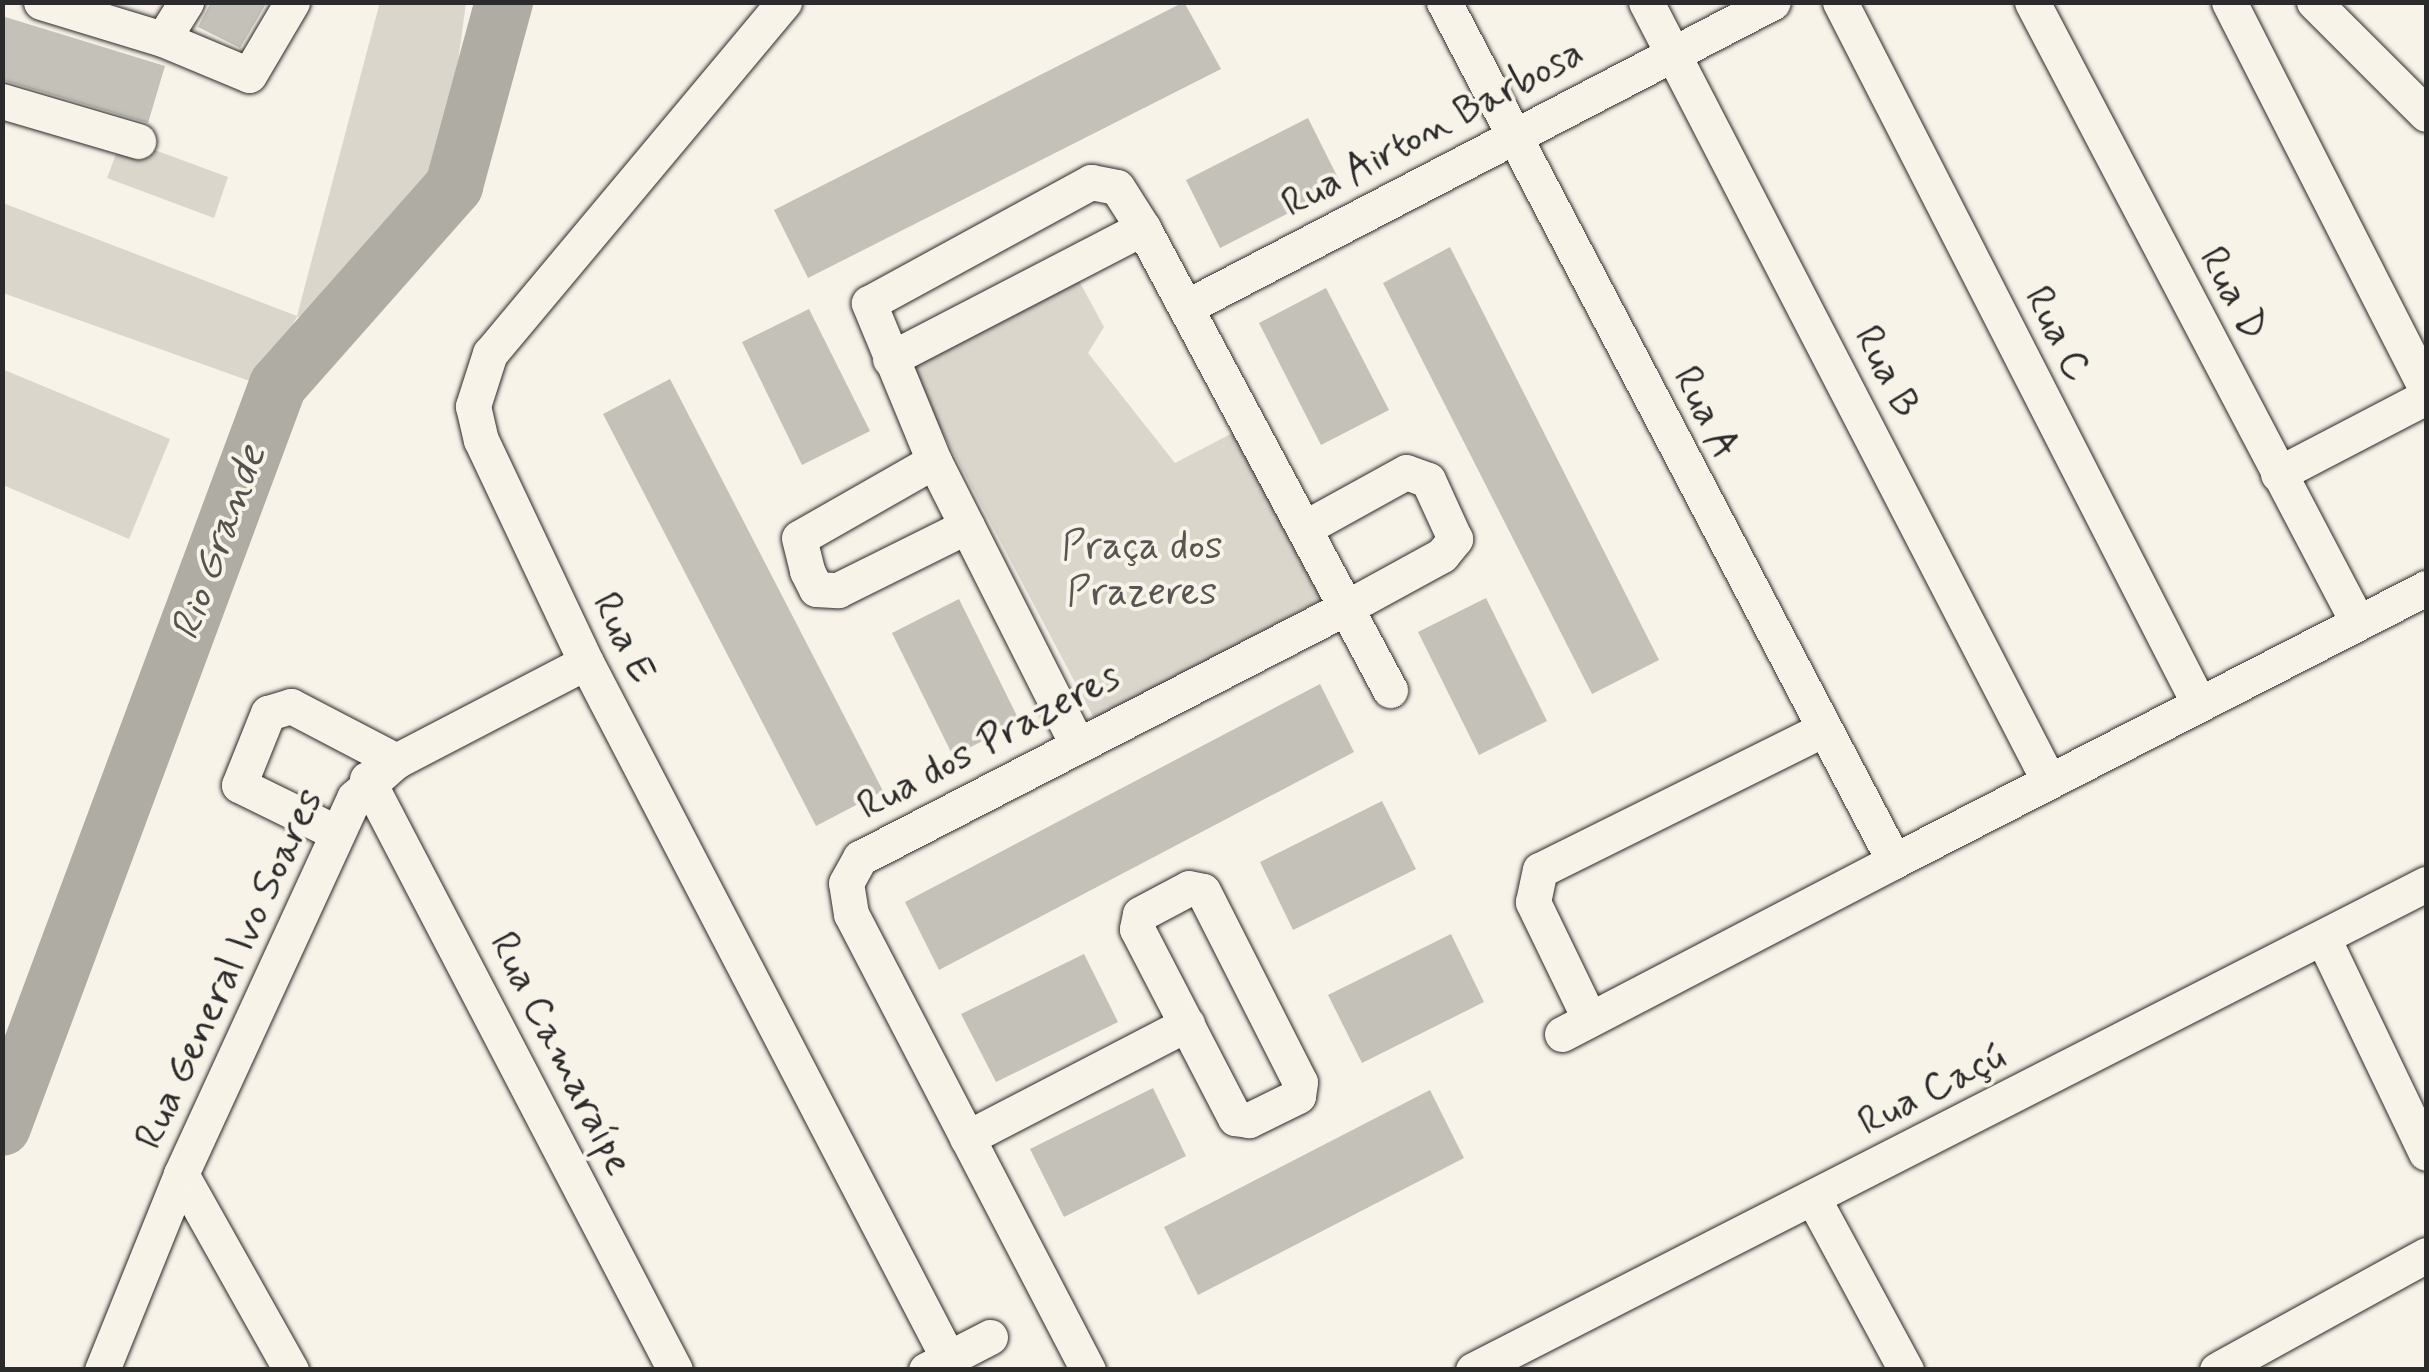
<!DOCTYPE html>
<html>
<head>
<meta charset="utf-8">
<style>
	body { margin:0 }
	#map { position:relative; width:2429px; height:1372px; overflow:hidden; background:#f7f3e8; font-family:Mynerve,sans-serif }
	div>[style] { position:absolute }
	.green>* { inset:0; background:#dad6cc }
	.river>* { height:58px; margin:-29px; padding:0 29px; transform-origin:29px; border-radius:29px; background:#afaca4 }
	.building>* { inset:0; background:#c4c1b9 }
	.roads { filter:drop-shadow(0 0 2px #2b2b2b) drop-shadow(0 0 2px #2b2b2b) }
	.minor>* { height:35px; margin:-17.5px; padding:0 17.5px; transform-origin:17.5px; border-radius:17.5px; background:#f7f3e8 }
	span { translate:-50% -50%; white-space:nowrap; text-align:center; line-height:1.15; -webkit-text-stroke:8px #f7f3e8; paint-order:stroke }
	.street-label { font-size:40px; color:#2b2b2b }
	.park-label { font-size:40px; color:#575653 }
	.water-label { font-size:42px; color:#53524f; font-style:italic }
	.frame { position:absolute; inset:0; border:5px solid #2b2b2b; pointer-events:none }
</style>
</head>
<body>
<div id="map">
	<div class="green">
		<i style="clip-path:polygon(380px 2px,466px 3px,442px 180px,321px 315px,297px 317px,258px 384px,3px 293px,3px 203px,297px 316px)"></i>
		<i style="clip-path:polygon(122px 138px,228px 177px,214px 218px,107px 178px)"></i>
		<i style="clip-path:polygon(1078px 279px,1104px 327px,1088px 353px,1175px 463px,1248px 425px,1336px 592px,1095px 720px,909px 369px)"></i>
		<i style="clip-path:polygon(2px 369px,170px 439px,129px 539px,3px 485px)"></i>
	</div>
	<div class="river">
		<i style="left:2px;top:1127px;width:792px;rotate:-69.6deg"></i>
		<i style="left:278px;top:385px;width:266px;rotate:-48.5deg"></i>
		<i style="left:454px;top:186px;width:191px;rotate:-74.8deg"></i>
	</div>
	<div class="building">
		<i style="clip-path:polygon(211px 2px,267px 2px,240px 48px,198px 27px)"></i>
		<i style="clip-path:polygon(1184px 2px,1221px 69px,808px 278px,774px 210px)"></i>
		<i style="clip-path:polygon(2px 16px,165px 66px,148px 123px,2px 80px)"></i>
		<i style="clip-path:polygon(1308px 118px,1342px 186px,1220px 248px,1186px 180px)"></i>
		<i style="clip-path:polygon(1450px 247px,1659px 660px,1592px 694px,1383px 283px)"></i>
		<i style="clip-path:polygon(1326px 288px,1389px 410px,1321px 445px,1259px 323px)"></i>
		<i style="clip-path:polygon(809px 309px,870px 431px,802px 465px,742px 342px)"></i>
		<i style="clip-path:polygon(670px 379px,883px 791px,816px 826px,603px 414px)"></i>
		<i style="clip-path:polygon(1486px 598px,1547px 721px,1479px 755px,1418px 632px)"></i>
		<i style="clip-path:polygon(959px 599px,1020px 722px,953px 756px,892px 633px)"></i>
		<i style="clip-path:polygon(1320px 684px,1354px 752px,939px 970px,905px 902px)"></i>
		<i style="clip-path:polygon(1382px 801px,1416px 869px,1293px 930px,1260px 862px)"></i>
		<i style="clip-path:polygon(1451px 934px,1484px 1002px,1362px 1063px,1328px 995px)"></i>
		<i style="clip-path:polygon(1084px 954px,1118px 1022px,996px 1082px,961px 1014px)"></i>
		<i style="clip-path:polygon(1153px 1088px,1186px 1156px,1064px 1217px,1030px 1149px)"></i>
		<i style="clip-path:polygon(1430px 1090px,1464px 1158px,1198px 1295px,1164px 1227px)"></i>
	</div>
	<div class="roads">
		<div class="minor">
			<i style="left:41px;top:2px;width:127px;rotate:16.9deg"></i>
			<i style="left:163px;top:39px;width:44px;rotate:-58.1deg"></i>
			<i style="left:784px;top:2px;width:458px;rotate:129.9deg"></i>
			<i style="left:490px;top:353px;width:56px;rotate:107.8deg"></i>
			<i style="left:473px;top:406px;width:35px;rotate:77deg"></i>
			<i style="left:481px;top:440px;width:246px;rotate:64.7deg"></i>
			<i style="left:586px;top:662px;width:785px;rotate:62.52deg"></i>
			<i style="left:1444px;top:2px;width:970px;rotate:62.35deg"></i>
			<i style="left:1894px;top:861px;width:598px;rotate:-27.16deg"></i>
			<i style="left:1646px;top:2px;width:877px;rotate:62.65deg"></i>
			<i style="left:1840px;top:2px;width:788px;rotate:62.91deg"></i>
			<i style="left:2032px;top:2px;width:701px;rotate:62.3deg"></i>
			<i style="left:2229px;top:2px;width:433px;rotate:63deg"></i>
			<i style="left:2314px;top:2px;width:158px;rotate:45deg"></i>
			<i style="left:163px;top:39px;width:93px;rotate:22.7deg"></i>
			<i style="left:249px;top:75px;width:85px;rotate:-59.5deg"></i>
			<i style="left:2px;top:101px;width:142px;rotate:16.4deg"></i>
			<i style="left:1188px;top:306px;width:659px;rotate:-27.46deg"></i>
			<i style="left:890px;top:359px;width:285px;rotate:-27.4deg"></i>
			<i style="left:934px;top:461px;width:155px;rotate:150.3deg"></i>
			<i style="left:799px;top:538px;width:34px;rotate:76deg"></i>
			<i style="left:807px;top:571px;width:20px;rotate:63deg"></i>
			<i style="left:816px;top:589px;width:22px;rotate:3deg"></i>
			<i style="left:838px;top:590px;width:144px;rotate:-26.4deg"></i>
			<i style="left:2278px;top:474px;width:167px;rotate:-27.5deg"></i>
			<i style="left:1076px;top:742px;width:315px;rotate:-116.8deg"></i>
			<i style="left:934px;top:461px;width:171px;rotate:-112.4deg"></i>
			<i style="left:869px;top:303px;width:253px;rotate:-28.6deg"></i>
			<i style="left:1091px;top:182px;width:26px;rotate:11deg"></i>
			<i style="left:1117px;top:187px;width:49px;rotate:57.6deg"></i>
			<i style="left:1143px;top:228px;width:524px;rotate:61.87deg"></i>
			<i style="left:367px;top:779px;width:666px;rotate:62.47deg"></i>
			<i style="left:337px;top:833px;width:109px;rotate:-153.9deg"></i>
			<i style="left:239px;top:785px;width:78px;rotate:-68.1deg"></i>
			<i style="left:268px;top:713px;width:24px;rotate:-17deg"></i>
			<i style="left:291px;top:706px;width:119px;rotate:27.6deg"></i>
			<i style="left:1189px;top:888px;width:14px;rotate:12deg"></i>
			<i style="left:1203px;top:891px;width:214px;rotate:63.1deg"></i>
			<i style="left:1300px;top:1082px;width:14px;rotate:98deg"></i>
			<i style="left:1298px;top:1096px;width:55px;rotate:153.9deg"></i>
			<i style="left:1249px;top:1120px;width:14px;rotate:-172deg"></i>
			<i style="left:1235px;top:1118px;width:213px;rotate:-117.4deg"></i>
			<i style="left:1137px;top:929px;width:15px;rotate:-79deg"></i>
			<i style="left:1140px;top:914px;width:55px;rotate:-28deg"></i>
			<i style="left:2324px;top:940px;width:236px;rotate:64.4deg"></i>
			<i style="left:1589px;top:1018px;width:129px;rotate:-115.8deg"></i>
			<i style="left:1533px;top:902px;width:33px;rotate:-78deg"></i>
			<i style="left:1540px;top:870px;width:315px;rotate:-26.4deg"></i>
			<i style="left:1562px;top:1034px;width:374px;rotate:-27.5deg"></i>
			<i style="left:967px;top:1138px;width:248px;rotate:-27.4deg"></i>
			<i style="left:181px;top:1174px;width:225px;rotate:60.7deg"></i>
			<i style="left:1813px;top:1198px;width:196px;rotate:61.6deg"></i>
			<i style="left:102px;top:1370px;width:211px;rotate:-68deg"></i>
			<i style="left:181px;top:1174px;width:414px;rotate:-65.3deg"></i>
			<i style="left:354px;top:798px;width:56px;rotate:-41.4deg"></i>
			<i style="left:396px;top:761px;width:214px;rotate:-27.5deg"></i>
			<i style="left:926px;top:1370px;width:72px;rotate:-27.3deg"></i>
			<i style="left:1088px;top:1370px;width:514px;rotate:-117.46deg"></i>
			<i style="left:851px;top:914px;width:31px;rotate:-99deg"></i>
			<i style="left:846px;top:883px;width:29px;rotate:-61deg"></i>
			<i style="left:860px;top:858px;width:550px;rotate:-27.26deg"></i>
			<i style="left:1349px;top:606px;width:106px;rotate:-28.7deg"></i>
			<i style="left:1442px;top:555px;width:21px;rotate:-51deg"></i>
			<i style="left:1455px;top:539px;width:65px;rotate:-114.6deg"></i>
			<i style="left:1428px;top:480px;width:23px;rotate:-160deg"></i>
			<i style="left:1406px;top:472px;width:112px;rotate:151.1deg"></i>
			<i style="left:1473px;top:1370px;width:1070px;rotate:-27.02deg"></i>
			<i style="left:2217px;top:1370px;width:239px;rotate:-28.8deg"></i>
		</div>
	</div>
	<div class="street-label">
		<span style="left:1433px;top:129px;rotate:-28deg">Rua Airton Barbosa</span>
		<span style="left:2232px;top:294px;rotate:62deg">Rua D</span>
		<span style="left:2057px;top:334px;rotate:63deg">Rua C</span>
		<span style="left:1886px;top:372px;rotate:63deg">Rua B</span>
		<span style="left:1705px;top:413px;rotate:63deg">Rua A</span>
		<span style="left:623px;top:638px;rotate:64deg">Rua E</span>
		<span style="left:989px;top:742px;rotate:-28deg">Rua dos Prazeres</span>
		<span style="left:230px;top:969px;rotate:-65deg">Rua General Ivo Soares</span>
		<span style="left:560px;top:1054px;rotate:63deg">Rua Camaraípe</span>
		<span style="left:1932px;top:1090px;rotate:-27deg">Rua Caçú</span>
	</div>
	<div class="park-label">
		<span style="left:1142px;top:570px">Praça dos<br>Prazeres</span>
	</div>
	<div class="water-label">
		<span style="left:220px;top:543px;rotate:-70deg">Rio Grande</span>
	</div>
	<div class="frame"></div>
</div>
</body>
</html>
